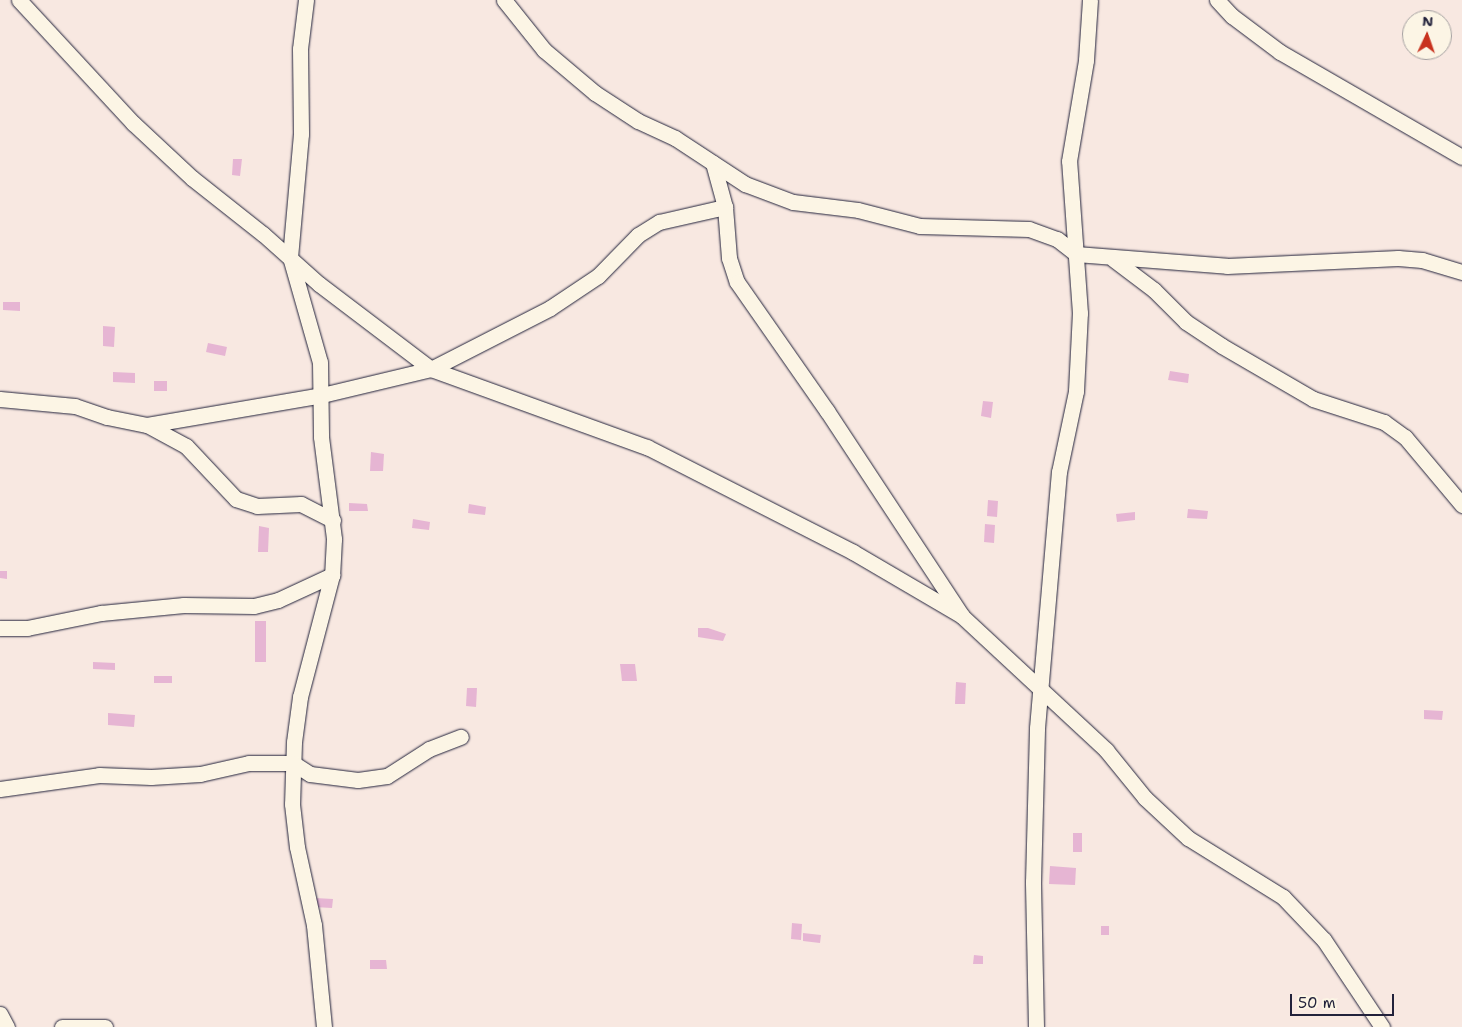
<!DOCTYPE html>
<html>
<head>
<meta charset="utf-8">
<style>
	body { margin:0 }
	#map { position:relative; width:1462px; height:1027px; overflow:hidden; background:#f8e8e1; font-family:"Shantell Sans",sans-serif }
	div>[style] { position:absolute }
	.building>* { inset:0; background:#e6b5d3 }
	.roads { filter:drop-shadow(0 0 1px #22223b) drop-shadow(0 0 1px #22223b) }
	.minor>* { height:15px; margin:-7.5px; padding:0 7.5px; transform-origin:7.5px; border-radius:7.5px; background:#fcf5e5 }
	span { translate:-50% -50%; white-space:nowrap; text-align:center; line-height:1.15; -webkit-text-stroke:4px #fcf5e5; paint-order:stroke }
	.north { position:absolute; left:1402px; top:10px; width:50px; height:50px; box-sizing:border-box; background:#fcf5e5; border:1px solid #a5a1a1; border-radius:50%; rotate:3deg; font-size:14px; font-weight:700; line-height:20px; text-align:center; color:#22223b }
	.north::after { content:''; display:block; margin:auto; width:18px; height:22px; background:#c8321e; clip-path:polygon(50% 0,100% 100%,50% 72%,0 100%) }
	.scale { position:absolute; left:1290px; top:994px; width:104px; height:22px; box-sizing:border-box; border:2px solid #22223b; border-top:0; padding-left:6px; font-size:15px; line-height:18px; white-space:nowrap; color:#22223b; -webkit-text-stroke:4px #fcf5e5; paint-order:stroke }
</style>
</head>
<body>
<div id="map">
	<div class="building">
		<i style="clip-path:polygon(233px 159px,242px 159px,240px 176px,232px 175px)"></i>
		<i style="clip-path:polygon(3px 302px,20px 302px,20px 311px,3px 310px)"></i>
		<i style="clip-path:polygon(103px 326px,115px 327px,114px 347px,103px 346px)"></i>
		<i style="clip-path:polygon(208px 343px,227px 347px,225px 356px,206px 352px)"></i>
		<i style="clip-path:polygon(1170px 371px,1189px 374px,1188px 383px,1168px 380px)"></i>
		<i style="clip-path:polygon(113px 372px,135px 373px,135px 383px,113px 382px)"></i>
		<i style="clip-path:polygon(154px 381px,167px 381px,167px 391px,154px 391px)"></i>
		<i style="clip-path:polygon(983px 401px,993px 402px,991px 418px,981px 416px)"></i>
		<i style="clip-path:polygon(371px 452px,384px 454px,383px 471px,370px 471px)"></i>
		<i style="clip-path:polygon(988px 500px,998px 501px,997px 517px,987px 516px)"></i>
		<i style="clip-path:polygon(349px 503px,367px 504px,368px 511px,349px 511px)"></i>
		<i style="clip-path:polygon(469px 504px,486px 507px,485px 515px,468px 513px)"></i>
		<i style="clip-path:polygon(1188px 509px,1208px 511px,1207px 519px,1187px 518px)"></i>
		<i style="clip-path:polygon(1135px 512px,1135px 520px,1117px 522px,1116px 514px)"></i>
		<i style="clip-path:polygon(413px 519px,430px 522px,429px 530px,412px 528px)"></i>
		<i style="clip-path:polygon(985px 524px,995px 525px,994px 543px,984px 542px)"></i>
		<i style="clip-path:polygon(259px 526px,269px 528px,268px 552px,258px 552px)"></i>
		<i style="clip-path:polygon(0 571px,7px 571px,7px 579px,0 578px)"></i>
		<i style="clip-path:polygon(255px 621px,266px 621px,266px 662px,255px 662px)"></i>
		<i style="clip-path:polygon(698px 628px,708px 628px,726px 634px,723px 641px,698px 637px)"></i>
		<i style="clip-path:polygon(93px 662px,115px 663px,115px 670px,93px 669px)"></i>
		<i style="clip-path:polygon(620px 664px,635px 664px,637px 681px,622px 681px)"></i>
		<i style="clip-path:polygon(154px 676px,172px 676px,172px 683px,154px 683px)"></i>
		<i style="clip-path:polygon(956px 682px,966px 683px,965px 704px,955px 704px)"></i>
		<i style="clip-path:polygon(467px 688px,477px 688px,476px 707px,466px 706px)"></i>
		<i style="clip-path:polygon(1424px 710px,1443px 711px,1442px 720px,1424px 719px)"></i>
		<i style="clip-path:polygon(108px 713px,135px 715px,134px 727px,108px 725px)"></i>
		<i style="clip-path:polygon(1073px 833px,1082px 833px,1082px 852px,1073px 852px)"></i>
		<i style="clip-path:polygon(1050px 866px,1076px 868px,1075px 885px,1049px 884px)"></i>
		<i style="clip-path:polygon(315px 898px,333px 899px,332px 908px,314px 907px)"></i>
		<i style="clip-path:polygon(792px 923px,802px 924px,801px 940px,791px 939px)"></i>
		<i style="clip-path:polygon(1101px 926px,1109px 926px,1109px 935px,1101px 935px)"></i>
		<i style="clip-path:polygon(803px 933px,821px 935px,820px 943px,803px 941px)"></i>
		<i style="clip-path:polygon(974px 955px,983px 956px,983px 964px,973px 964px)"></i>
		<i style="clip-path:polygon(370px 960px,386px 960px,387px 969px,370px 969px)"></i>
	</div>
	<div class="roads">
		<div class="minor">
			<i style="left:19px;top:0;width:168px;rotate:47.2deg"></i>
			<i style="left:133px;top:123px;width:81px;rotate:43deg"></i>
			<i style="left:192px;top:178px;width:90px;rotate:38.3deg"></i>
			<i style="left:263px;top:234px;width:75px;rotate:41.8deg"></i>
			<i style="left:319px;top:284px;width:141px;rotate:37.2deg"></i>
			<i style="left:431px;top:369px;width:230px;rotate:19.9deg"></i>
			<i style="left:647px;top:447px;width:231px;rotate:27deg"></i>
			<i style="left:853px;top:552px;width:126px;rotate:30.4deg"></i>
			<i style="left:306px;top:0;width:49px;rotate:97deg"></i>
			<i style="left:300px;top:49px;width:85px;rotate:89.3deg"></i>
			<i style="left:301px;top:134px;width:123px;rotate:95.1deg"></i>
			<i style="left:290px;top:257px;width:109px;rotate:74.1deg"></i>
			<i style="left:320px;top:362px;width:75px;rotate:89.2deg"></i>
			<i style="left:321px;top:437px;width:103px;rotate:82.7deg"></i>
			<i style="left:334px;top:539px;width:36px;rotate:93deg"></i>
			<i style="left:332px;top:575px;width:126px;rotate:104.7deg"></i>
			<i style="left:300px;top:697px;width:45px;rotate:97.6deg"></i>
			<i style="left:294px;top:742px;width:62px;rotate:91.8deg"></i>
			<i style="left:292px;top:804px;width:43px;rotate:83.4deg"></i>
			<i style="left:297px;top:847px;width:80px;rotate:77.7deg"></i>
			<i style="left:314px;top:925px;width:102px;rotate:84.4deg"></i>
			<i style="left:504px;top:0;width:64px;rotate:51.3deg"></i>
			<i style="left:544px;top:50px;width:67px;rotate:40.1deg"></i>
			<i style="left:595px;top:93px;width:51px;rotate:33.1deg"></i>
			<i style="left:638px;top:121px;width:41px;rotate:24.7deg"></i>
			<i style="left:675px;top:138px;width:84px;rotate:33.3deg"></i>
			<i style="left:745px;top:184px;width:51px;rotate:20.6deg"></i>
			<i style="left:793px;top:202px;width:65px;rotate:7deg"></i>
			<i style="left:858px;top:210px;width:64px;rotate:14.5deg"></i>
			<i style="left:920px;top:226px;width:109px;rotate:1.6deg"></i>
			<i style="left:1029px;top:229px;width:30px;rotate:20deg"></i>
			<i style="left:1057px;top:239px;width:24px;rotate:38deg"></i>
			<i style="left:1076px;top:254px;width:151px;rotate:4.5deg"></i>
			<i style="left:1227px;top:266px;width:171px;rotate:-2.7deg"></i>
			<i style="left:1398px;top:258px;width:24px;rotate:5deg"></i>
			<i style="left:1422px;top:260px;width:42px;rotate:16.7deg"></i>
			<i style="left:1217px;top:0;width:22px;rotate:47deg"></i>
			<i style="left:1232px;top:16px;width:60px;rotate:36.9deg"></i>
			<i style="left:1280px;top:52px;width:210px;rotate:30deg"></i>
			<i style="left:713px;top:163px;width:46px;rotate:74.7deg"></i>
			<i style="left:725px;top:207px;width:51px;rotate:85.5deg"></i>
			<i style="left:729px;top:258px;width:25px;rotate:72deg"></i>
			<i style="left:737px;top:282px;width:157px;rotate:55.1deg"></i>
			<i style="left:827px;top:411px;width:245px;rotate:56.6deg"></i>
			<i style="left:962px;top:616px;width:197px;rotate:42.9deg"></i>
			<i style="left:1106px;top:750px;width:62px;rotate:50.9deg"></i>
			<i style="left:1145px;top:798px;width:59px;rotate:42.9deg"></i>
			<i style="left:1188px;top:838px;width:112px;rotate:31.8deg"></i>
			<i style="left:1283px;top:897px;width:59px;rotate:46.4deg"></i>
			<i style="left:1324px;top:940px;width:105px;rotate:56.3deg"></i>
			<i style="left:1113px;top:259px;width:51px;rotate:37.1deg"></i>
			<i style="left:1154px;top:290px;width:45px;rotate:45deg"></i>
			<i style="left:1186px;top:322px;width:43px;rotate:33.7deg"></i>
			<i style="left:1222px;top:346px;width:105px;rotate:30.2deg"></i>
			<i style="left:1313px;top:399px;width:75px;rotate:17.9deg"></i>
			<i style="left:1384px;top:422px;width:26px;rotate:36deg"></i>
			<i style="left:1405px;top:437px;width:89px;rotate:50deg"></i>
			<i style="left:0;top:399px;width:75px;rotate:5.3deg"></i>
			<i style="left:75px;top:406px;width:34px;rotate:19deg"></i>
			<i style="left:107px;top:417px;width:41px;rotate:11.3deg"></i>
			<i style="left:147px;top:425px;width:178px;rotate:-9.7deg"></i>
			<i style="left:322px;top:395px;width:112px;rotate:-13.4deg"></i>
			<i style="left:431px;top:369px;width:134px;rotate:-27.1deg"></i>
			<i style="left:550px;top:308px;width:58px;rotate:-33.7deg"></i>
			<i style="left:598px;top:276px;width:57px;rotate:-45.7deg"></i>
			<i style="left:638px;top:235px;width:25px;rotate:-32deg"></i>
			<i style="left:659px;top:222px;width:68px;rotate:-12.8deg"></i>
			<i style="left:147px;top:425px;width:44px;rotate:28.3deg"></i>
			<i style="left:186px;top:446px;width:73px;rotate:46.7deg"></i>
			<i style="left:236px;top:499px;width:22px;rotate:18deg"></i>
			<i style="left:257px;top:506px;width:44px;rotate:-2.6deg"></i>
			<i style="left:301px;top:504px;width:36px;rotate:27deg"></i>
			<i style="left:0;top:628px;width:27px"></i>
			<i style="left:27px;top:628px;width:76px;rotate:-11.5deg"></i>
			<i style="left:101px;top:613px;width:83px;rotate:-5.5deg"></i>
			<i style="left:184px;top:605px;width:70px;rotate:0.8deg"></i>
			<i style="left:254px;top:606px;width:25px;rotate:-14deg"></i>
			<i style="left:278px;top:600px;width:60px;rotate:-24.8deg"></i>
			<i style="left:0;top:789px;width:100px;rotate:-8deg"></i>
			<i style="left:99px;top:775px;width:52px;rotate:2.2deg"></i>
			<i style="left:151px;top:777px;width:49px;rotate:-3.5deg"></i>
			<i style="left:200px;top:774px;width:50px;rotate:-12.7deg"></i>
			<i style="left:249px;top:763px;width:44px"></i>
			<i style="left:293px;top:763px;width:20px;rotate:33deg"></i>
			<i style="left:310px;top:774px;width:48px;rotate:7.1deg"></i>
			<i style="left:358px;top:780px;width:29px;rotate:-8deg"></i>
			<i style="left:387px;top:776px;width:50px;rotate:-32.7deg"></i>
			<i style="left:429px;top:749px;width:34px;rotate:-21deg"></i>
			<i style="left:0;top:1014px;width:15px;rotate:62deg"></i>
			<i style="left:62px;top:1027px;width:43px"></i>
			<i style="left:1036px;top:1027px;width:145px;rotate:-91.2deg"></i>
			<i style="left:1033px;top:882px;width:154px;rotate:-88.5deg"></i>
			<i style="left:1037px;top:728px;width:257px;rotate:-85.1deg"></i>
			<i style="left:1059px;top:472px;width:83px;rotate:-78.1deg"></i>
			<i style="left:1076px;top:391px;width:78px;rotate:-87.1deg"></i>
			<i style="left:1080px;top:313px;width:152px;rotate:-94.1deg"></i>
			<i style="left:1069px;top:161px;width:102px;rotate:-80.4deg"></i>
			<i style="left:1086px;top:60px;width:60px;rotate:-86.2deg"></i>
		</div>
	</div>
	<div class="north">N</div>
	<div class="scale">50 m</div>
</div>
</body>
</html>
